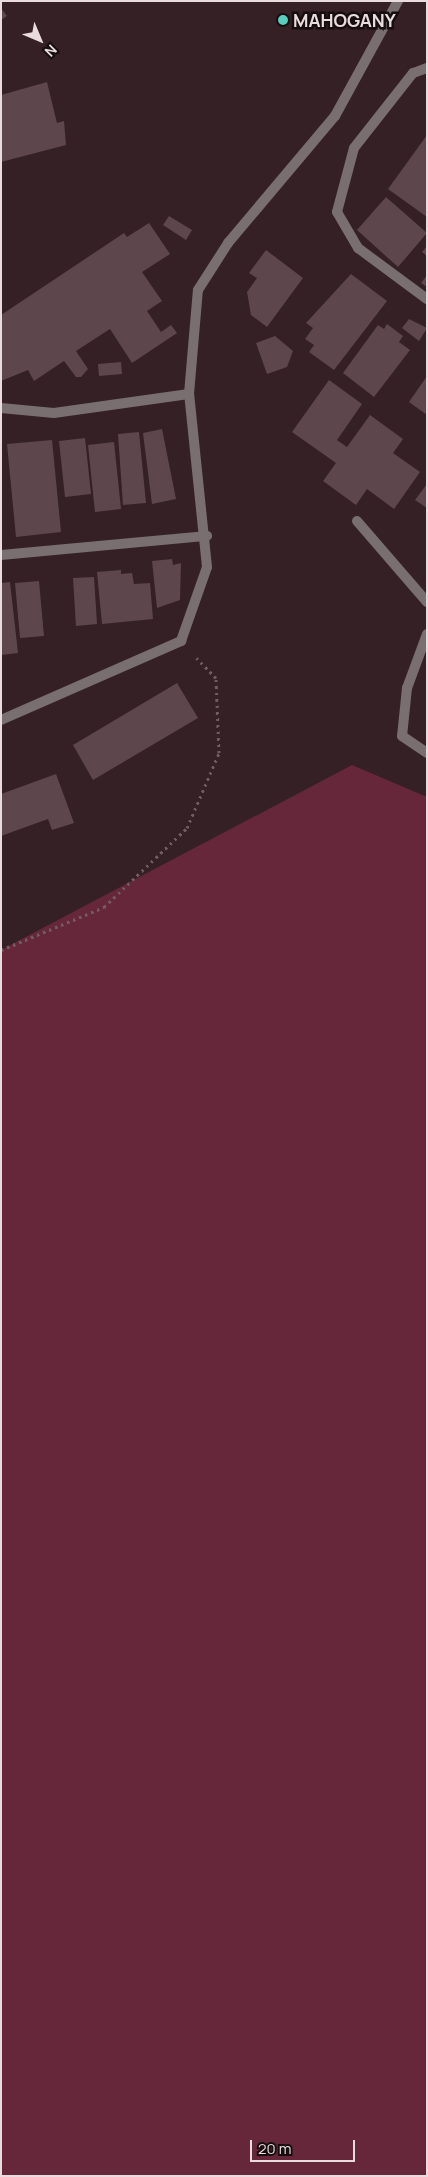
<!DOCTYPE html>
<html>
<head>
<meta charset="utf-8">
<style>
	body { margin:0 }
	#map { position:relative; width:428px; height:2177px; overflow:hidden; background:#342025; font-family:Manrope,sans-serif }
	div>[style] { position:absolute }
	.green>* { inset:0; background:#652739 }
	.building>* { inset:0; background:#5d474c }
	.path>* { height:3px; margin-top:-1.5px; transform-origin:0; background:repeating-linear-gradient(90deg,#6f5d61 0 2.5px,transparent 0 6.5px) }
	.minor>* { height:10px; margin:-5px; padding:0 5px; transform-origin:5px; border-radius:5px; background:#796e70 }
	.dots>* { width:14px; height:14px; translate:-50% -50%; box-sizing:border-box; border:2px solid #160d0f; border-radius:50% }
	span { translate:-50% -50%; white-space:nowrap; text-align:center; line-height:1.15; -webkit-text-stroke:5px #160d0f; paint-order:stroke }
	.poi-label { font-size:18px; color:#e9dbde; font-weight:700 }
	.left { translate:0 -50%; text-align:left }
	.frame { position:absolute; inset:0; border:2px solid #e9dbde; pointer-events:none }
	.north { position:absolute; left:15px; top:15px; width:50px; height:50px; -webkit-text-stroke:4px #160d0f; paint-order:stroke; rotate:135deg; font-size:14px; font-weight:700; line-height:20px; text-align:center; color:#e9dbde }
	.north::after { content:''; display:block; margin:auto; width:18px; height:22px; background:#e9dbde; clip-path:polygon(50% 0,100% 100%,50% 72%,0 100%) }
	.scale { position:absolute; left:250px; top:2140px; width:105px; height:22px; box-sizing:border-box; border:2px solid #e9dbde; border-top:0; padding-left:6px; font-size:15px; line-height:18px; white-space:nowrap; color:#e9dbde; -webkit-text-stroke:4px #160d0f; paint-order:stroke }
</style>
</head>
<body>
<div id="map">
	<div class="green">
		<i style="clip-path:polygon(352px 765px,427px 797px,427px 2176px,1px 2176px,1px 950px)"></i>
	</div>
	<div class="building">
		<i style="clip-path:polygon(1px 8px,7px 16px,1px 20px)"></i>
		<i style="clip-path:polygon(47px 82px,57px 123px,64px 121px,66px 145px,1px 162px,1px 95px)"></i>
		<i style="clip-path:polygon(427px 135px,427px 217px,388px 189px)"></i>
		<i style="clip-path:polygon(386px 197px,427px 233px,398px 267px,357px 230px)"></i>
		<i style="clip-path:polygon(169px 216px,192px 230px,186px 240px,163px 225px)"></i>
		<i style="clip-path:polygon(149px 223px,170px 254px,142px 272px,162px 301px,147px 311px,161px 332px,171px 325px,177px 333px,132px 363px,110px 329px,76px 351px,88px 369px,81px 377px,76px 377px,64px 361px,34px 381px,28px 370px,1px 381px,1px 315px,124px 233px,127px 237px)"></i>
		<i style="clip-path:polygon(427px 246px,427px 256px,422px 252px)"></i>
		<i style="clip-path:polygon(266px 250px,303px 278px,267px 327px,251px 315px,247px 292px,257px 278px,249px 273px)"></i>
		<i style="clip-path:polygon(351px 274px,387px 301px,334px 370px,309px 352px,314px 345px,305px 339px,313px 328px,306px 323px)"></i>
		<i style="clip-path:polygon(427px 275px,427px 287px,421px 283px)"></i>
		<i style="clip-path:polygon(409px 319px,427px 328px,419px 341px,402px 328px)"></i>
		<i style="clip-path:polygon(387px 324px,403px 336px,399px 342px,410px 350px,374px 397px,343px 373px,378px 325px,384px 329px)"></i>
		<i style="clip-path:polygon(275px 336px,293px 351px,287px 367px,267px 374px,256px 343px)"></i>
		<i style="clip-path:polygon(121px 362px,122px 374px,99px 376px,98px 364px)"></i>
		<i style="clip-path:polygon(427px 376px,427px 415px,409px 402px)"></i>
		<i style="clip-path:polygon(329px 380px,362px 404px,337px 440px,347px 447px,370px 415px,403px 439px,393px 453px,420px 472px,394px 509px,367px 489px,356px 505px,323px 481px,336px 463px,292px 432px)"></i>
		<i style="clip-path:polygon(162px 429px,176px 499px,152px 504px,143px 433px)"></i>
		<i style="clip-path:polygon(139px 432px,146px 503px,123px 505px,118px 434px)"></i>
		<i style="clip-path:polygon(85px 438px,91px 494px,65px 497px,59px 441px)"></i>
		<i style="clip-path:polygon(52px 440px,61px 532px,16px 537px,7px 444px)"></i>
		<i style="clip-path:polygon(114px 442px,121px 509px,95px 512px,88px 445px)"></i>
		<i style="clip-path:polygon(427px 484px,427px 508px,415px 500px)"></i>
		<i style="clip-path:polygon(172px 559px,173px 565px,181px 563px,180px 600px,157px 608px,152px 561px)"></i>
		<i style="clip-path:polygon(121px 570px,121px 574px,132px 573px,134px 584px,150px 583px,153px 619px,102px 624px,97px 572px)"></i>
		<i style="clip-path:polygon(94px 577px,97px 624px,76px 626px,73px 578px)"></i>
		<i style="clip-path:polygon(39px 581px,44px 636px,20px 638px,15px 583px)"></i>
		<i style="clip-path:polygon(10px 582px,18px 653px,1px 655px,1px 583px)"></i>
		<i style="clip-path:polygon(177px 683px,198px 718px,93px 780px,73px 745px)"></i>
		<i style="clip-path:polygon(56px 774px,74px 823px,52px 830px,48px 819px,1px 836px,1px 794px)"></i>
	</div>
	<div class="path">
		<i style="left:1px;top:950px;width:112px;rotate:-22.7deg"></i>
		<i style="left:104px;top:907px;width:115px;rotate:-43.6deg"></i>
		<i style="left:187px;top:828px;width:82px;rotate:-66.9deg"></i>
		<i style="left:219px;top:753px;width:75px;rotate:-92.3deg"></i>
		<i style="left:216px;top:678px;width:28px;rotate:-134deg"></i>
	</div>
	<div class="minor">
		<i style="left:427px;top:68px;width:15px;rotate:160deg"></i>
		<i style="left:413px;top:73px;width:95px;rotate:128.2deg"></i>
		<i style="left:354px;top:148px;width:66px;rotate:104.9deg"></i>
		<i style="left:337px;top:212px;width:42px;rotate:59.7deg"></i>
		<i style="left:358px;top:248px;width:86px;rotate:36.5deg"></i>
		<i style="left:1px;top:408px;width:53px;rotate:5.4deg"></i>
		<i style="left:54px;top:413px;width:136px;rotate:-8deg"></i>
		<i style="left:357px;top:521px;width:107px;rotate:49.2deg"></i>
		<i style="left:1px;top:555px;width:207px;rotate:-5.3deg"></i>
		<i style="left:427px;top:634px;width:58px;rotate:110.3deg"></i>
		<i style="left:407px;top:688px;width:48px;rotate:95.9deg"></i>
		<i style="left:402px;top:736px;width:30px;rotate:34deg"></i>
		<i style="left:1px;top:720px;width:197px;rotate:-23.7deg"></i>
		<i style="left:181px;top:641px;width:78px;rotate:-70.6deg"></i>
		<i style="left:207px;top:567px;width:174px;rotate:-95.9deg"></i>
		<i style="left:189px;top:394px;width:104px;rotate:-85.1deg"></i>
		<i style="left:198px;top:290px;width:56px;rotate:-57.4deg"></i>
		<i style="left:228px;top:243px;width:166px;rotate:-49.9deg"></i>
		<i style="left:335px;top:116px;width:131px;rotate:-61.3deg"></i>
	</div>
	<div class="dots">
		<i style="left:283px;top:20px;background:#58cebf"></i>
	</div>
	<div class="poi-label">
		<span class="left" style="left:293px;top:20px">MAHOGANY</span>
	</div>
	<div class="frame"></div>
	<div class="north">N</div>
	<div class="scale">20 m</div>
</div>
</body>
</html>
